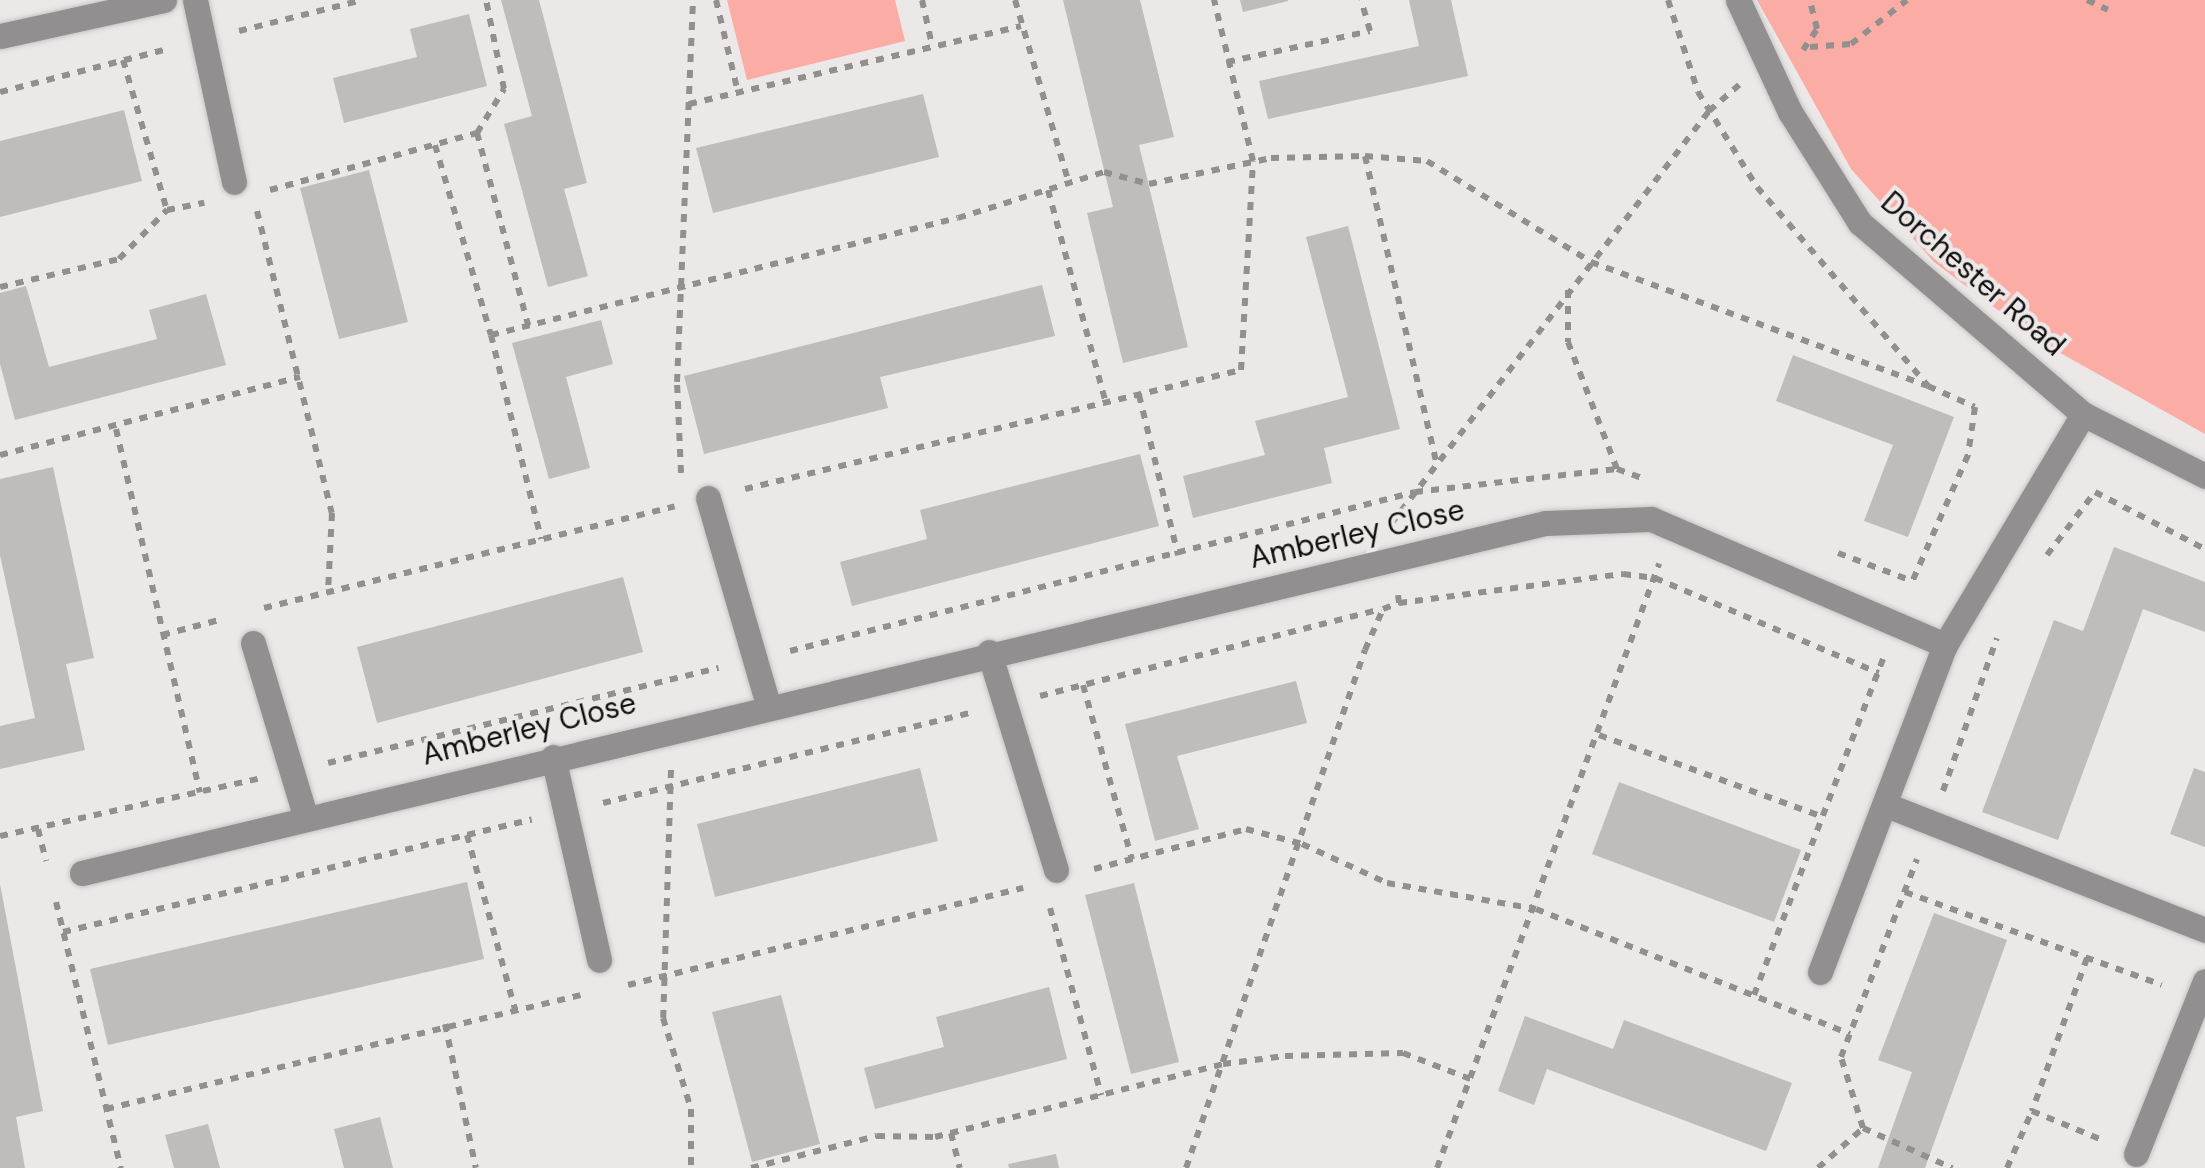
<!DOCTYPE html>
<html>
<head>
<meta charset="utf-8">
<style>
	body { margin:0 }
	#map { position:relative; width:2205px; height:1168px; overflow:hidden; background:#ebe8e7; font-family:"DM Sans",sans-serif }
	div>[style] { position:absolute }
	.green>* { inset:0; background:#fbaca4 }
	.building>* { inset:0; background:#bfbcbb }
	.path>* { height:6px; margin-top:-3px; transform-origin:0; background:repeating-linear-gradient(90deg,#928f8f 0 8px,transparent 0 16px) }
	.roads { filter:drop-shadow(0 0 2px #c8c5c4) drop-shadow(0 0 2px #c8c5c4) }
	.lane>* { height:25px; margin:-12.5px; padding:0 12.5px; transform-origin:12.5px; border-radius:12.5px; background:#918f8f }
	.street>* { height:25px; margin:-12.5px; padding:0 12.5px; transform-origin:12.5px; border-radius:12.5px; background:#918f8f }
	span { translate:-50% -50%; white-space:nowrap; text-align:center; line-height:1.15; -webkit-text-stroke:8px #ebe8e7; paint-order:stroke }
	.street-label { font-size:30px; color:#0f0e0e }
</style>
</head>
<body>
<div id="map">
	<div class="green">
		<i style="clip-path:polygon(727px 0,895px 0,905px 41px,747px 80px)"></i>
		<i style="clip-path:polygon(1757px 0,2205px 0,2205px 434px,2039px 341px,1934px 262px,1851px 169px)"></i>
	</div>
	<div class="building">
		<i style="clip-path:polygon(501px 0,539px 0,587px 183px,564px 189px,588px 276px,548px 287px,504px 124px,532px 116px)"></i>
		<i style="clip-path:polygon(1063px 0,1140px 0,1174px 137px,1139px 145px,1188px 347px,1123px 363px,1087px 213px,1113px 207px)"></i>
		<i style="clip-path:polygon(1240px 0,1288px 0,1288px 1px,1243px 12px)"></i>
		<i style="clip-path:polygon(1409px 0,1451px 0,1468px 76px,1268px 119px,1259px 81px,1419px 46px)"></i>
		<i style="clip-path:polygon(469px 14px,487px 86px,344px 123px,333px 78px,417px 57px,410px 29px)"></i>
		<i style="clip-path:polygon(923px 94px,939px 157px,713px 213px,696px 148px)"></i>
		<i style="clip-path:polygon(124px 110px,142px 181px,0 217px,0 141px)"></i>
		<i style="clip-path:polygon(369px 170px,408px 322px,339px 339px,300px 188px)"></i>
		<i style="clip-path:polygon(1348px 226px,1400px 429px,1324px 448px,1332px 483px,1193px 518px,1183px 476px,1265px 455px,1255px 421px,1348px 397px,1306px 237px)"></i>
		<i style="clip-path:polygon(1042px 285px,1055px 336px,880px 377px,888px 408px,704px 454px,684px 376px)"></i>
		<i style="clip-path:polygon(26px 286px,49px 367px,157px 339px,149px 310px,206px 294px,226px 365px,15px 420px,0 364px,0 293px)"></i>
		<i style="clip-path:polygon(601px 320px,613px 364px,566px 377px,590px 468px,549px 479px,512px 343px)"></i>
		<i style="clip-path:polygon(1793px 355px,1954px 417px,1908px 537px,1864px 521px,1893px 445px,1776px 401px)"></i>
		<i style="clip-path:polygon(1140px 454px,1159px 526px,852px 606px,840px 562px,927px 539px,920px 510px)"></i>
		<i style="clip-path:polygon(53px 467px,94px 658px,66px 664px,85px 750px,0 769px,0 726px,35px 718px,0 555px,0 479px)"></i>
		<i style="clip-path:polygon(2114px 547px,2205px 582px,2205px 632px,2143px 609px,2058px 840px,1982px 812px,2054px 620px,2083px 631px)"></i>
		<i style="clip-path:polygon(623px 577px,643px 652px,377px 723px,357px 647px)"></i>
		<i style="clip-path:polygon(1296px 681px,1307px 723px,1177px 756px,1199px 829px,1155px 841px,1125px 724px)"></i>
		<i style="clip-path:polygon(920px 768px,938px 841px,715px 897px,697px 824px)"></i>
		<i style="clip-path:polygon(2194px 768px,2205px 772px,2205px 847px,2170px 834px)"></i>
		<i style="clip-path:polygon(1619px 782px,1801px 850px,1774px 922px,1592px 854px)"></i>
		<i style="clip-path:polygon(467px 882px,484px 959px,108px 1045px,90px 969px)"></i>
		<i style="clip-path:polygon(1134px 883px,1179px 1062px,1131px 1074px,1085px 895px)"></i>
		<i style="clip-path:polygon(0 884px,43px 1111px,16px 1117px,25px 1168px,0 1168px)"></i>
		<i style="clip-path:polygon(1934px 913px,2007px 940px,1925px 1168px,1878px 1168px,1912px 1072px,1878px 1060px)"></i>
		<i style="clip-path:polygon(1049px 987px,1067px 1059px,875px 1109px,864px 1068px,944px 1047px,936px 1017px)"></i>
		<i style="clip-path:polygon(781px 995px,820px 1144px,752px 1162px,712px 1012px)"></i>
		<i style="clip-path:polygon(1525px 1016px,1613px 1049px,1624px 1020px,1792px 1083px,1766px 1151px,1547px 1069px,1534px 1105px,1498px 1091px)"></i>
		<i style="clip-path:polygon(380px 1117px,393px 1168px,344px 1168px,334px 1129px)"></i>
		<i style="clip-path:polygon(208px 1124px,220px 1168px,174px 1168px,165px 1135px)"></i>
		<i style="clip-path:polygon(1056px 1154px,1059px 1168px,1009px 1168px,1008px 1164px)"></i>
	</div>
	<div class="path">
		<i style="left:716px;top:0;width:95px;rotate:76.6deg"></i>
		<i style="left:922px;top:0;width:46px;rotate:77.5deg"></i>
		<i style="left:1015px;top:0;width:191px;rotate:73.6deg"></i>
		<i style="left:1668px;top:0;width:97px;rotate:71.9deg"></i>
		<i style="left:1698px;top:92px;width:112px;rotate:58.2deg"></i>
		<i style="left:1757px;top:187px;width:262px;rotate:49.3deg"></i>
		<i style="left:1928px;top:386px;width:51px;rotate:24.1deg"></i>
		<i style="left:1975px;top:407px;width:49px;rotate:98.3deg"></i>
		<i style="left:1968px;top:455px;width:139px;rotate:113.8deg"></i>
		<i style="left:2087px;top:0;width:23px;rotate:25deg"></i>
		<i style="left:239px;top:31px;width:127px;rotate:-14.1deg"></i>
		<i style="left:1810px;top:47px;width:41px;rotate:-4.2deg"></i>
		<i style="left:1851px;top:44px;width:71px;rotate:-38.2deg"></i>
		<i style="left:1803px;top:50px;width:25px;rotate:-56deg"></i>
		<i style="left:1817px;top:29px;width:30px;rotate:-104deg"></i>
		<i style="left:123px;top:60px;width:156px;rotate:73.7deg"></i>
		<i style="left:1227px;top:62px;width:146px;rotate:-12.2deg"></i>
		<i style="left:1370px;top:31px;width:32px;rotate:-106deg"></i>
		<i style="left:0;top:92px;width:173px;rotate:-14.4deg"></i>
		<i style="left:689px;top:104px;width:341px;rotate:-13.2deg"></i>
		<i style="left:477px;top:133px;width:199px;rotate:75.1deg"></i>
		<i style="left:435px;top:145px;width:198px;rotate:73.6deg"></i>
		<i style="left:491px;top:335px;width:210px;rotate:76.2deg"></i>
		<i style="left:1365px;top:156px;width:317px;rotate:76.9deg"></i>
		<i style="left:270px;top:190px;width:215px;rotate:-15.4deg"></i>
		<i style="left:477px;top:133px;width:52px;rotate:-58.5deg"></i>
		<i style="left:504px;top:89px;width:91px;rotate:-101.4deg"></i>
		<i style="left:1048px;top:190px;width:221px;rotate:74.8deg"></i>
		<i style="left:257px;top:211px;width:311px;rotate:76.1deg"></i>
		<i style="left:332px;top:513px;width:78px;rotate:92.9deg"></i>
		<i style="left:0;top:287px;width:122px;rotate:-13.2deg"></i>
		<i style="left:119px;top:259px;width:69px;rotate:-45.6deg"></i>
		<i style="left:167px;top:210px;width:38px;rotate:-11deg"></i>
		<i style="left:1568px;top:290px;width:52px;rotate:90deg"></i>
		<i style="left:1568px;top:342px;width:136px;rotate:68.9deg"></i>
		<i style="left:491px;top:335px;width:481px;rotate:-14.1deg"></i>
		<i style="left:958px;top:218px;width:153px;rotate:-17.5deg"></i>
		<i style="left:1104px;top:172px;width:47px;rotate:14.9deg"></i>
		<i style="left:1149px;top:184px;width:125px;rotate:-12deg"></i>
		<i style="left:1271px;top:158px;width:94px;rotate:-1.2deg"></i>
		<i style="left:1365px;top:156px;width:62px;rotate:4.6deg"></i>
		<i style="left:1427px;top:161px;width:193px;rotate:31.6deg"></i>
		<i style="left:1591px;top:262px;width:359px;rotate:20.2deg"></i>
		<i style="left:1139px;top:395px;width:165px;rotate:76.3deg"></i>
		<i style="left:116px;top:429px;width:373px;rotate:77deg"></i>
		<i style="left:0;top:455px;width:310px;rotate:-14.6deg"></i>
		<i style="left:681px;top:473px;width:91px;rotate:-92.5deg"></i>
		<i style="left:677px;top:382px;width:382px;rotate:-87.6deg"></i>
		<i style="left:745px;top:489px;width:510px;rotate:-13.49deg"></i>
		<i style="left:1241px;top:370px;width:209px;rotate:-86.7deg"></i>
		<i style="left:1253px;top:161px;width:166px;rotate:-103.6deg"></i>
		<i style="left:1391px;top:524px;width:521px;rotate:-52.4deg"></i>
		<i style="left:1709px;top:111px;width:40px;rotate:-41deg"></i>
		<i style="left:1838px;top:553px;width:79px;rotate:20.7deg"></i>
		<i style="left:2047px;top:555px;width:79px;rotate:-52.7deg"></i>
		<i style="left:2095px;top:492px;width:124px;rotate:27.4deg"></i>
		<i style="left:1399px;top:603px;width:226px;rotate:-7.4deg"></i>
		<i style="left:1623px;top:574px;width:32px;rotate:7deg"></i>
		<i style="left:1655px;top:578px;width:243px;rotate:23deg"></i>
		<i style="left:264px;top:608px;width:423px;rotate:-13.9deg"></i>
		<i style="left:162px;top:635px;width:63px;rotate:-14.7deg"></i>
		<i style="left:790px;top:651px;width:645px;rotate:-14.27deg"></i>
		<i style="left:1415px;top:492px;width:203px;rotate:-6.5deg"></i>
		<i style="left:1617px;top:469px;width:29px;rotate:20deg"></i>
		<i style="left:1083px;top:685px;width:181px;rotate:74.3deg"></i>
		<i style="left:1040px;top:696px;width:352px;rotate:-14.3deg"></i>
		<i style="left:1599px;top:735px;width:239px;rotate:20.1deg"></i>
		<i style="left:328px;top:763px;width:402px;rotate:-13.7deg"></i>
		<i style="left:671px;top:770px;width:248px;rotate:91.8deg"></i>
		<i style="left:663px;top:1018px;width:95px;rotate:72.9deg"></i>
		<i style="left:691px;top:1109px;width:59px;rotate:90deg"></i>
		<i style="left:1943px;top:791px;width:162px;rotate:-70.6deg"></i>
		<i style="left:603px;top:803px;width:377px;rotate:-13.8deg"></i>
		<i style="left:38px;top:829px;width:33px;rotate:76deg"></i>
		<i style="left:467px;top:835px;width:180px;rotate:74.6deg"></i>
		<i style="left:0;top:836px;width:264px;rotate:-12.5deg"></i>
		<i style="left:1094px;top:869px;width:157px;rotate:-14.7deg"></i>
		<i style="left:1246px;top:829px;width:58px;rotate:15deg"></i>
		<i style="left:1302px;top:844px;width:94px;rotate:24.6deg"></i>
		<i style="left:1387px;top:883px;width:151px;rotate:9.9deg"></i>
		<i style="left:1536px;top:909px;width:338px;rotate:21.7deg"></i>
		<i style="left:1905px;top:892px;width:273px;rotate:19.9deg"></i>
		<i style="left:56px;top:902px;width:274px;rotate:76.3deg"></i>
		<i style="left:1050px;top:908px;width:194px;rotate:74.7deg"></i>
		<i style="left:63px;top:932px;width:482px;rotate:-13.5deg"></i>
		<i style="left:2087px;top:958px;width:163px;rotate:109.8deg"></i>
		<i style="left:2032px;top:1111px;width:74px;rotate:22.4deg"></i>
		<i style="left:628px;top:985px;width:407px;rotate:-13.8deg"></i>
		<i style="left:1754px;top:995px;width:360px;rotate:-69deg"></i>
		<i style="left:445px;top:1024px;width:147px;rotate:77.9deg"></i>
		<i style="left:106px;top:1109px;width:488px;rotate:-13.5deg"></i>
		<i style="left:1863px;top:1128px;width:98px;rotate:24.2deg"></i>
		<i style="left:951px;top:1133px;width:36px;rotate:76deg"></i>
		<i style="left:751px;top:1168px;width:130px;rotate:-14.3deg"></i>
		<i style="left:877px;top:1136px;width:58px;rotate:1deg"></i>
		<i style="left:935px;top:1137px;width:297px;rotate:-14.2deg"></i>
		<i style="left:1223px;top:1064px;width:63px;rotate:-7.4deg"></i>
		<i style="left:1285px;top:1056px;width:118px;rotate:-1.5deg"></i>
		<i style="left:1403px;top:1053px;width:75px;rotate:21.1deg"></i>
		<i style="left:1186px;top:1168px;width:548px;rotate:-70.94deg"></i>
		<i style="left:1365px;top:650px;width:45px;rotate:-66.3deg"></i>
		<i style="left:1383px;top:609px;width:17px;rotate:-21deg"></i>
		<i style="left:1399px;top:603px;width:8px;rotate:-97deg"></i>
		<i style="left:1437px;top:1168px;width:644px;rotate:-69.82deg"></i>
		<i style="left:1818px;top:1168px;width:60px;rotate:-41.6deg"></i>
		<i style="left:1863px;top:1128px;width:74px;rotate:-107.2deg"></i>
		<i style="left:1841px;top:1057px;width:212px;rotate:-69deg"></i>
		<i style="left:2007px;top:1168px;width:62px;rotate:-66.3deg"></i>
	</div>
	<div class="roads">
		<div class="lane">
			<i style="left:989px;top:652px;width:228px;rotate:72.9deg"></i>
			<i style="left:553px;top:757px;width:208px;rotate:77.2deg"></i>
		</div>
		<div class="street">
			<i style="left:195px;top:0;width:186px;rotate:77.9deg"></i>
			<i style="left:1738px;top:0;width:123px;rotate:65.1deg"></i>
			<i style="left:1790px;top:112px;width:131px;rotate:57.8deg"></i>
			<i style="left:1860px;top:223px;width:294px;rotate:40.6deg"></i>
			<i style="left:2083px;top:414px;width:137px;rotate:26.9deg"></i>
			<i style="left:0;top:36px;width:168px;rotate:-12.4deg"></i>
			<i style="left:708px;top:498px;width:215px;rotate:73.8deg"></i>
			<i style="left:253px;top:643px;width:183px;rotate:73.2deg"></i>
			<i style="left:1886px;top:805px;width:343px;rotate:21.4deg"></i>
			<i style="left:82px;top:873px;width:1505px;rotate:-13.45deg"></i>
			<i style="left:1546px;top:523px;width:105px;rotate:-2.2deg"></i>
			<i style="left:1651px;top:519px;width:320px;rotate:23.2deg"></i>
			<i style="left:1820px;top:972px;width:350px;rotate:-69.1deg"></i>
			<i style="left:1945px;top:645px;width:269px;rotate:-59.1deg"></i>
			<i style="left:2136px;top:1154px;width:186px;rotate:-68.3deg"></i>
		</div>
	</div>
	<div class="street-label">
		<span style="left:1973px;top:274px;rotate:41deg">Dorchester Road</span>
		<span style="left:1357px;top:534px;rotate:-13deg">Amberley Close</span>
		<span style="left:529px;top:729px;rotate:-14deg">Amberley Close</span>
	</div>
</div>
</body>
</html>
